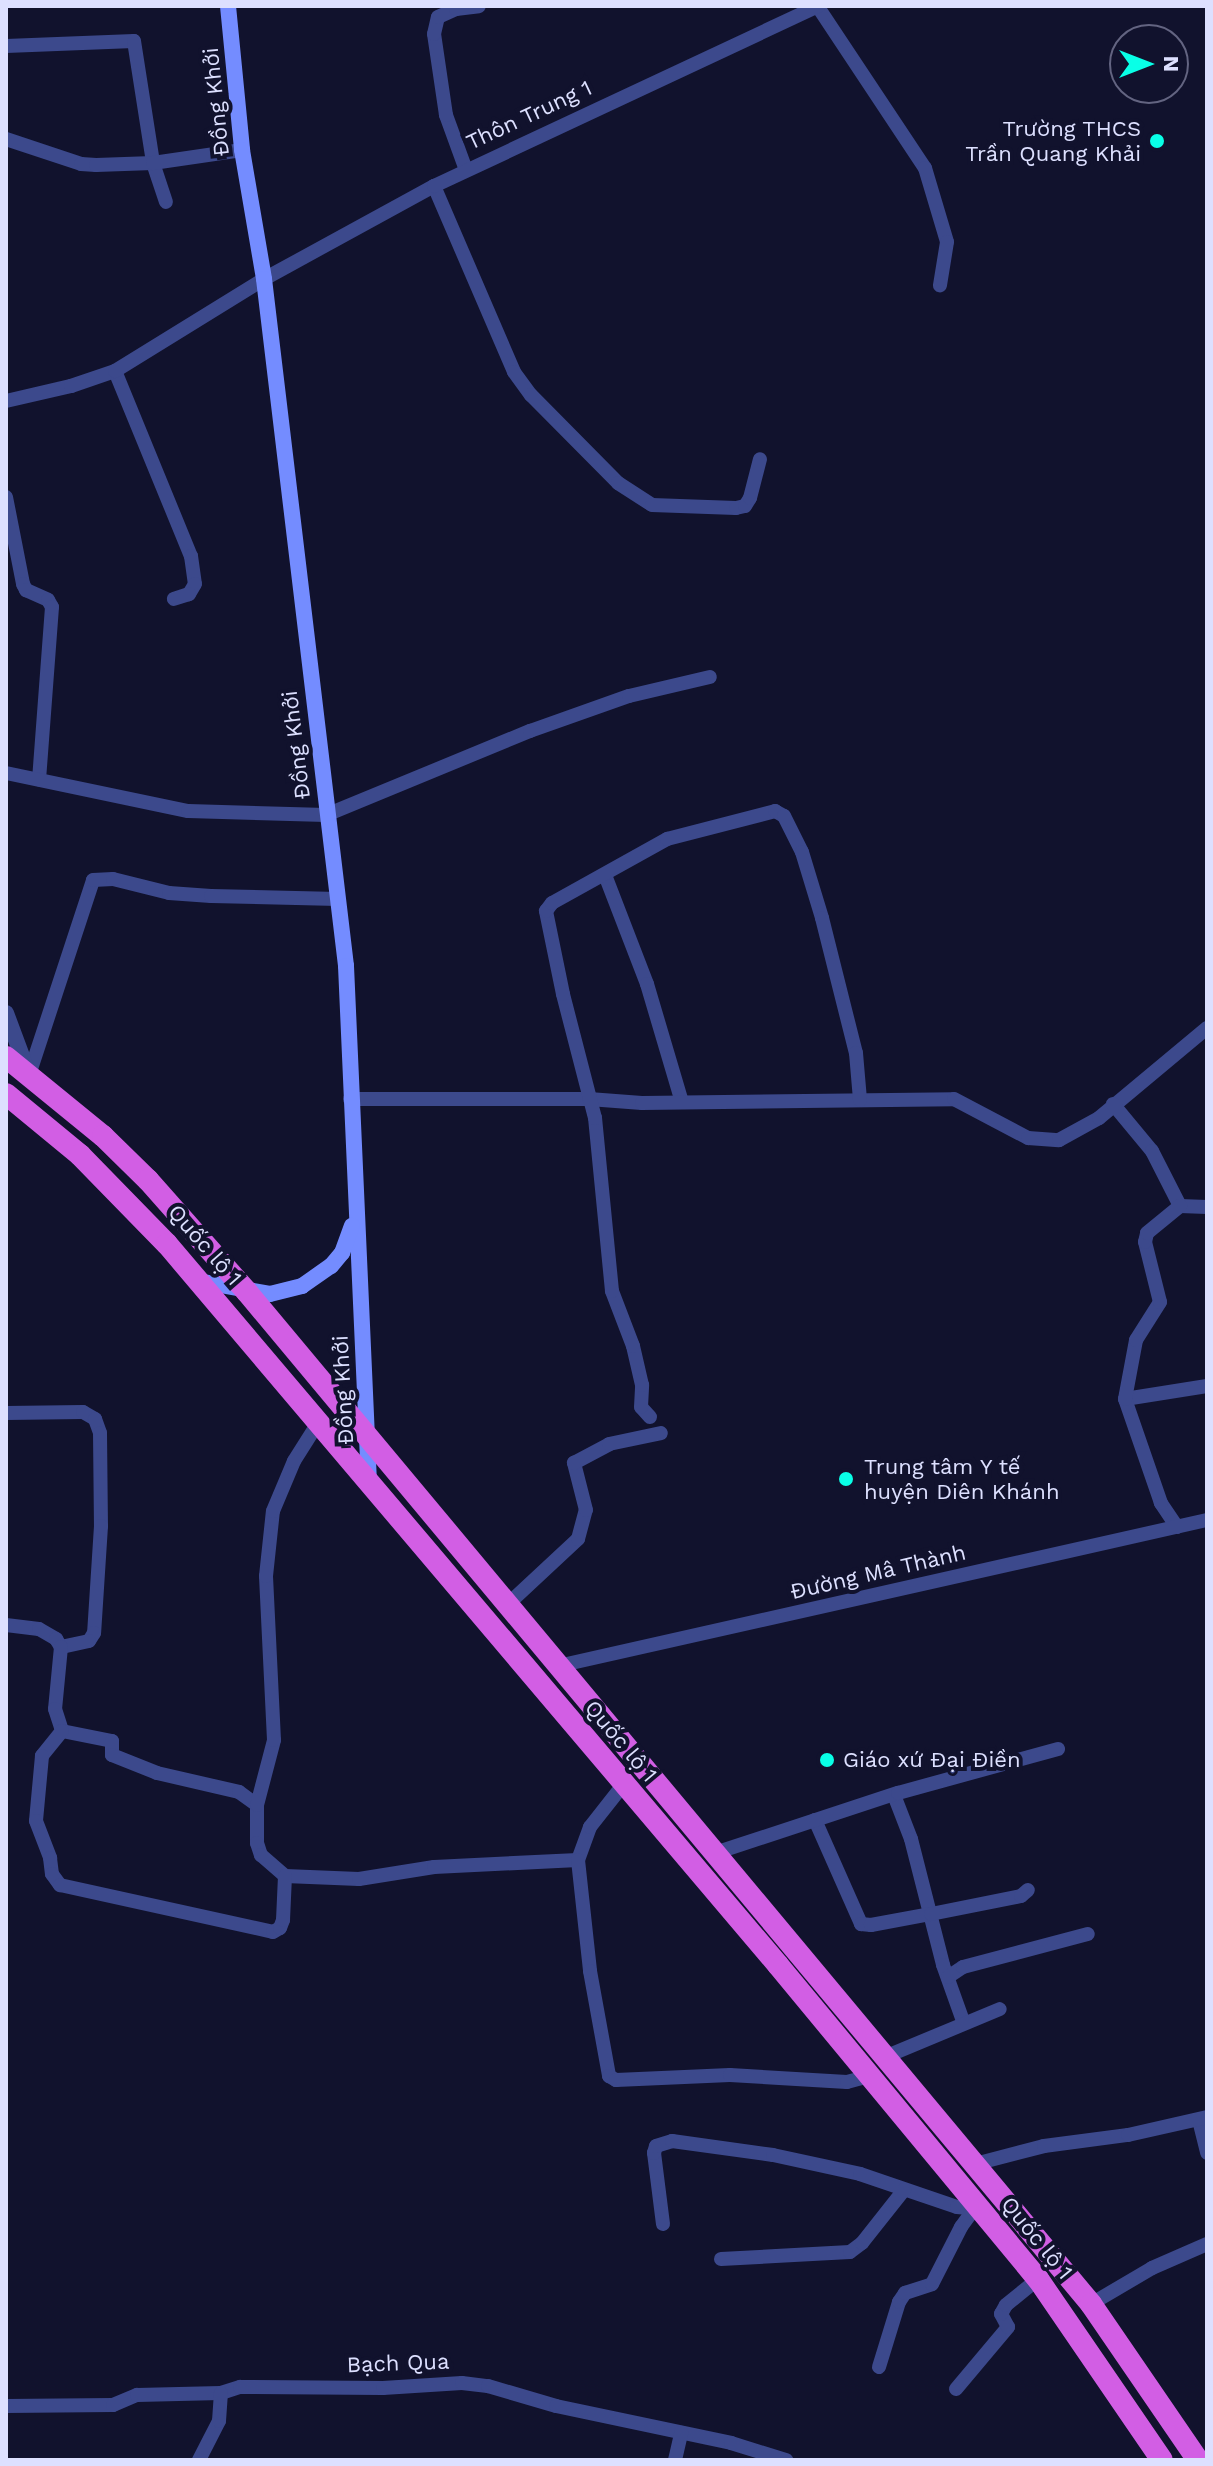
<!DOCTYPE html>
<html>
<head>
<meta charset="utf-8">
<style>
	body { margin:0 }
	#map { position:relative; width:1213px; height:2466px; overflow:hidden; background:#11122d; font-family:"Work Sans",sans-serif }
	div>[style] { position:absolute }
	.minor>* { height:14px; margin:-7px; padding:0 7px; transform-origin:7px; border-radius:7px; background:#3c498c }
	.tertiary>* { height:16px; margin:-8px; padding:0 8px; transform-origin:8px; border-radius:8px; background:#3c498c }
	.secondary>* { height:16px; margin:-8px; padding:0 8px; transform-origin:8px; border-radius:8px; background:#748cff }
	.trunk>* { height:22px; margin:-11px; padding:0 11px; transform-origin:11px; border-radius:11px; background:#d25ee4 }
	.dots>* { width:22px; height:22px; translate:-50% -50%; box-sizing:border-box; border:4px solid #11122d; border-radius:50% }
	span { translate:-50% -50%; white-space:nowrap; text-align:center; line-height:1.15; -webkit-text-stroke:8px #11122d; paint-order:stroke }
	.street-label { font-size:22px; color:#dde0ff }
	.poi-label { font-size:22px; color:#dde0ff }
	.right { translate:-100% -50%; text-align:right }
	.left { translate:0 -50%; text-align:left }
	.frame { position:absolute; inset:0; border:8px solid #dde0ff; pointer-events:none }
	.north { position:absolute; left:1109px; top:24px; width:80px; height:80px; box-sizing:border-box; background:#11122d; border:2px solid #636481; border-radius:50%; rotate:90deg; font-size:22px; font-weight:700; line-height:32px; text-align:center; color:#dde0ff }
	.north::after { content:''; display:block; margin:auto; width:28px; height:36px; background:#09ffe7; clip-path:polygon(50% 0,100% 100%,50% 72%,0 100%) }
</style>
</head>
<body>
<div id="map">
	<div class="minor">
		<i style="left:818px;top:7px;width:193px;rotate:56.4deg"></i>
		<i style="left:925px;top:168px;width:77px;rotate:73.4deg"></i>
		<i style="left:947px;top:242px;width:44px;rotate:99.2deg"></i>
		<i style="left:6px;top:46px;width:128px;rotate:-2.2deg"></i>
		<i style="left:134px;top:41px;width:123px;rotate:81.1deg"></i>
		<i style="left:153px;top:163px;width:41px;rotate:71.6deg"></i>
		<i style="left:6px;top:139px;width:79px;rotate:18.4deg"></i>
		<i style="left:81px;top:164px;width:15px;rotate:4deg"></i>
		<i style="left:96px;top:165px;width:57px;rotate:-2deg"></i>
		<i style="left:153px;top:163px;width:90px;rotate:-8.3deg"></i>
		<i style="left:466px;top:170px;width:59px;rotate:-110deg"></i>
		<i style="left:446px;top:115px;width:82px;rotate:-98.4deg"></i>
		<i style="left:434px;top:34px;width:17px;rotate:-77deg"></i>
		<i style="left:438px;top:17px;width:20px;rotate:-24deg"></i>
		<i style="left:456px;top:9px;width:23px;rotate:-7deg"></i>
		<i style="left:434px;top:186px;width:202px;rotate:66.7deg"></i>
		<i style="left:514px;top:372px;width:29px;rotate:54deg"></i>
		<i style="left:531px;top:395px;width:124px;rotate:45.3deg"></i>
		<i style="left:618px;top:483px;width:40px;rotate:32.9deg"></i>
		<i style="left:652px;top:505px;width:84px;rotate:2deg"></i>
		<i style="left:736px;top:508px;width:9px;rotate:-13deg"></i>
		<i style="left:745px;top:506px;width:9px;rotate:-58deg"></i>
		<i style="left:750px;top:498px;width:40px;rotate:-75.6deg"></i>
		<i style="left:115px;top:371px;width:200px;rotate:67.7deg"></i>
		<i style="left:191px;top:556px;width:28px;rotate:82deg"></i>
		<i style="left:195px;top:584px;width:12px;rotate:121deg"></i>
		<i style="left:189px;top:594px;width:16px;rotate:162deg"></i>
		<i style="left:6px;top:401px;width:67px;rotate:-13deg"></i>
		<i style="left:71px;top:386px;width:46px;rotate:-18.8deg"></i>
		<i style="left:115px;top:371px;width:175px;rotate:-31.7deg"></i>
		<i style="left:264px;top:279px;width:194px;rotate:-28.7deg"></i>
		<i style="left:434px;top:186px;width:425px;rotate:-25.1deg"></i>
		<i style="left:6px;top:497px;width:89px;rotate:78.9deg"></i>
		<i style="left:23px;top:584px;width:7px;rotate:63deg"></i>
		<i style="left:26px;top:590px;width:24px;rotate:24deg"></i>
		<i style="left:48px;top:600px;width:8px;rotate:60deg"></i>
		<i style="left:52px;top:607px;width:173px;rotate:94.3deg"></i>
		<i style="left:6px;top:773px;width:186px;rotate:11.8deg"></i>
		<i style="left:188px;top:811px;width:138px;rotate:1.7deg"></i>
		<i style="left:326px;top:815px;width:221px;rotate:-22.4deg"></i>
		<i style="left:530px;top:731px;width:105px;rotate:-19.5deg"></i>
		<i style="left:629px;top:696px;width:83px;rotate:-13.2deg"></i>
		<i style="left:605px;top:875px;width:117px;rotate:68.9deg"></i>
		<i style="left:647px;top:984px;width:123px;rotate:73.5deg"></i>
		<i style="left:29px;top:1075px;width:205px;rotate:-71.8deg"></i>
		<i style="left:93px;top:880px;width:20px;rotate:-3deg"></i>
		<i style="left:113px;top:879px;width:58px;rotate:14deg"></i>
		<i style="left:169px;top:893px;width:42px;rotate:4.1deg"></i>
		<i style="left:211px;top:896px;width:127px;rotate:1.4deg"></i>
		<i style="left:350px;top:1099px;width:239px"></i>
		<i style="left:589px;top:1099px;width:53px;rotate:4.3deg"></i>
		<i style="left:642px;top:1103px;width:312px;rotate:-0.7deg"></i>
		<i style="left:954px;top:1099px;width:84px;rotate:27.8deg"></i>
		<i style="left:1028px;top:1138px;width:31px;rotate:4deg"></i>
		<i style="left:1059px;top:1140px;width:46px;rotate:-28.8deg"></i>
		<i style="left:1099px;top:1118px;width:141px;rotate:-39.8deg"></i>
		<i style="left:1113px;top:1104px;width:61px;rotate:50.3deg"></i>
		<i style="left:1152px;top:1151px;width:62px;rotate:63deg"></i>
		<i style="left:1180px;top:1206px;width:27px;rotate:2deg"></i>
		<i style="left:1125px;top:1399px;width:83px;rotate:-9deg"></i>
		<i style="left:6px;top:1413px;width:77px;rotate:-0.7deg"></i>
		<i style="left:83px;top:1412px;width:14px;rotate:30deg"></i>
		<i style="left:95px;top:1419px;width:15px;rotate:70deg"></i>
		<i style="left:100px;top:1433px;width:93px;rotate:89.4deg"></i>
		<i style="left:101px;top:1526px;width:107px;rotate:93.7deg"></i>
		<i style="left:94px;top:1633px;width:9px;rotate:122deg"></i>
		<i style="left:89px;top:1641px;width:29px;rotate:168deg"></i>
		<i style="left:650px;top:1417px;width:13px;rotate:-132deg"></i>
		<i style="left:641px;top:1407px;width:22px;rotate:-87deg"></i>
		<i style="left:642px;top:1385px;width:40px;rotate:-103deg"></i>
		<i style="left:633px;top:1346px;width:59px;rotate:-110.9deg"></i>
		<i style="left:612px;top:1291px;width:174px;rotate:-95.6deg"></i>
		<i style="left:595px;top:1118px;width:128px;rotate:-104.5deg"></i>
		<i style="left:563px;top:994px;width:85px;rotate:-101.6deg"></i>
		<i style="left:546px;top:911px;width:10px;rotate:-53deg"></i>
		<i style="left:552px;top:903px;width:132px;rotate:-29.1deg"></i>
		<i style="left:667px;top:839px;width:112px;rotate:-14.5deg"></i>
		<i style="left:775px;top:811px;width:10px;rotate:29deg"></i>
		<i style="left:784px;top:816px;width:40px;rotate:63.4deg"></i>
		<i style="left:802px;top:852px;width:69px;rotate:73.1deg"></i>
		<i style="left:822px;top:918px;width:139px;rotate:75.9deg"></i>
		<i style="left:856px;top:1053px;width:47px;rotate:85.1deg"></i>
		<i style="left:1177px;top:1527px;width:29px;rotate:-124deg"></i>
		<i style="left:1161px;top:1503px;width:110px;rotate:-109.1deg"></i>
		<i style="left:1125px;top:1399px;width:60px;rotate:-79.4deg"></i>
		<i style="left:1136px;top:1340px;width:45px;rotate:-57.7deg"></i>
		<i style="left:1160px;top:1302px;width:62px;rotate:-104deg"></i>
		<i style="left:1145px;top:1242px;width:9px;rotate:-77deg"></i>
		<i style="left:1147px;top:1233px;width:43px;rotate:-39.3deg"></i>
		<i style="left:507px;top:1605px;width:97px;rotate:-42.9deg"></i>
		<i style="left:578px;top:1539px;width:30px;rotate:-75deg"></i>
		<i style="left:586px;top:1510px;width:49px;rotate:-104.3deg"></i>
		<i style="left:574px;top:1463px;width:40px;rotate:-28deg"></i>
		<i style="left:609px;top:1444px;width:53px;rotate:-11.9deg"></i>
		<i style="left:6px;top:1625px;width:33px;rotate:7deg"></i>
		<i style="left:39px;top:1629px;width:20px;rotate:30deg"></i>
		<i style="left:56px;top:1639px;width:9px;rotate:58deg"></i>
		<i style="left:61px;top:1647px;width:62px;rotate:95.5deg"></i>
		<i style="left:55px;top:1709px;width:23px;rotate:72deg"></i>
		<i style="left:62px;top:1731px;width:51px;rotate:11.3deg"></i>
		<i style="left:112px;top:1741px;width:14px;rotate:90deg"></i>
		<i style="left:112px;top:1755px;width:48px;rotate:21.8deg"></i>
		<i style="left:157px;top:1773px;width:84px;rotate:13deg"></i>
		<i style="left:239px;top:1792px;width:22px;rotate:36deg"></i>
		<i style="left:257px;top:1805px;width:38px;rotate:90deg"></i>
		<i style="left:257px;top:1843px;width:13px;rotate:72deg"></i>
		<i style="left:261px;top:1855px;width:32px;rotate:41deg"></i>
		<i style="left:285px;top:1876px;width:74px;rotate:2.3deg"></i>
		<i style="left:359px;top:1879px;width:76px;rotate:-9.1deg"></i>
		<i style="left:434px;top:1867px;width:144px;rotate:-2.8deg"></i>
		<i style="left:578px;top:1860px;width:35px;rotate:-70deg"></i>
		<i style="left:590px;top:1827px;width:53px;rotate:-51.8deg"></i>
		<i style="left:558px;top:1666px;width:665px;rotate:-12.68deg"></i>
		<i style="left:62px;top:1731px;width:32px;rotate:129deg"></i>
		<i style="left:42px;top:1756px;width:65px;rotate:95.3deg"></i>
		<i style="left:36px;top:1821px;width:40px;rotate:69deg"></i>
		<i style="left:50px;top:1858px;width:16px;rotate:83deg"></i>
		<i style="left:52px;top:1874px;width:14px;rotate:54deg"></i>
		<i style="left:60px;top:1885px;width:218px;rotate:12.4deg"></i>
		<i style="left:273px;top:1932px;width:8px;rotate:-30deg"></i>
		<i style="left:280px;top:1928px;width:9px;rotate:-69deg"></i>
		<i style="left:283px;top:1920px;width:44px;rotate:-87.4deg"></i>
		<i style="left:894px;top:1795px;width:47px;rotate:68.9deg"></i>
		<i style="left:911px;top:1839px;width:130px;rotate:75.7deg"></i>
		<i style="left:943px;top:1965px;width:59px;rotate:70.3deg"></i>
		<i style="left:257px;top:1805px;width:67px;rotate:-75.3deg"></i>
		<i style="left:274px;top:1740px;width:164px;rotate:-92.8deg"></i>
		<i style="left:266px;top:1576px;width:65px;rotate:-83.9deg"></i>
		<i style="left:273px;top:1511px;width:54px;rotate:-67.2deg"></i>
		<i style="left:294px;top:1461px;width:45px;rotate:-57.7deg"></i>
		<i style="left:815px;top:1820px;width:114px;rotate:66.1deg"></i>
		<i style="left:861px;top:1924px;width:10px;rotate:6deg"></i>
		<i style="left:871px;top:1925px;width:61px;rotate:-10.4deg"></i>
		<i style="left:931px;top:1914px;width:92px;rotate:-11.3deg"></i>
		<i style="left:1021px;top:1896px;width:9px;rotate:-41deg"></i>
		<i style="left:715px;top:1853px;width:193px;rotate:-18.2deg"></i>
		<i style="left:898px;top:1793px;width:166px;rotate:-15.4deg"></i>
		<i style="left:578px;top:1860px;width:112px;rotate:83.8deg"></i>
		<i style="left:590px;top:1971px;width:107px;rotate:79.7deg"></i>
		<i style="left:609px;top:2076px;width:8px;rotate:30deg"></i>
		<i style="left:616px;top:2080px;width:114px;rotate:-2.5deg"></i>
		<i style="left:730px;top:2075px;width:117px;rotate:3.4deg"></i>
		<i style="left:847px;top:2082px;width:23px;rotate:-15deg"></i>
		<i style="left:948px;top:1977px;width:18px;rotate:-34deg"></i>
		<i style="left:963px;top:1967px;width:129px;rotate:-14.8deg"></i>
		<i style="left:887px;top:2056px;width:122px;rotate:-22.6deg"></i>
		<i style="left:1199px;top:2120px;width:34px;rotate:76deg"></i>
		<i style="left:975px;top:2164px;width:71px;rotate:-14.6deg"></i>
		<i style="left:1044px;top:2146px;width:85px;rotate:-7.5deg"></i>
		<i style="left:1128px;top:2135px;width:81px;rotate:-12.8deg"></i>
		<i style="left:663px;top:2224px;width:72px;rotate:-97.2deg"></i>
		<i style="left:654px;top:2153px;width:7px;rotate:-74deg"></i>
		<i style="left:656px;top:2146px;width:17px;rotate:-17deg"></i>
		<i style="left:672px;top:2141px;width:102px;rotate:7.9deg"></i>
		<i style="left:773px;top:2155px;width:89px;rotate:12.3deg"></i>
		<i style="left:860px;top:2174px;width:102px;rotate:18.8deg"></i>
		<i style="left:957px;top:2207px;width:25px;rotate:5deg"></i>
		<i style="left:721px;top:2259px;width:129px;rotate:-3.1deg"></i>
		<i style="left:850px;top:2252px;width:15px;rotate:-37deg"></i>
		<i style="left:862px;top:2243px;width:68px;rotate:-51.6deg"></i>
		<i style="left:1091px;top:2304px;width:71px;rotate:-30.5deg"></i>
		<i style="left:1152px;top:2268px;width:60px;rotate:-23.6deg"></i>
		<i style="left:879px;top:2367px;width:68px;rotate:-72.9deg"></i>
		<i style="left:899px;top:2302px;width:11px;rotate:-56deg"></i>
		<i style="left:905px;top:2293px;width:28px;rotate:-18deg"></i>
		<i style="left:932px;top:2284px;width:64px;rotate:-63deg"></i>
		<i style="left:961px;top:2227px;width:22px;rotate:-54deg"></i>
		<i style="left:956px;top:2389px;width:81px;rotate:-50deg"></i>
		<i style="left:1008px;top:2327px;width:15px;rotate:-118deg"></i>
		<i style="left:1001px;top:2314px;width:10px;rotate:-61deg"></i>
		<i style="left:1006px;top:2305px;width:41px;rotate:-39.1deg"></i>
		<i style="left:6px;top:2406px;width:107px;rotate:-0.5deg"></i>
		<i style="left:113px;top:2405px;width:26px;rotate:-23deg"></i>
		<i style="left:137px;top:2395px;width:84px;rotate:-1.4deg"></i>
		<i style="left:221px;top:2393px;width:20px;rotate:-18deg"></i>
		<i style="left:240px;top:2387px;width:143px;rotate:0.4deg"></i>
		<i style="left:383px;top:2388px;width:79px;rotate:-3.6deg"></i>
		<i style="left:462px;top:2383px;width:26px;rotate:7deg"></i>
		<i style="left:488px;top:2386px;width:71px;rotate:16.4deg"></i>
		<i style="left:556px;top:2406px;width:179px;rotate:11.9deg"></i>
		<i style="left:731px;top:2443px;width:58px;rotate:17.2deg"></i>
		<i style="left:199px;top:2460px;width:44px;rotate:-62.9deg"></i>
		<i style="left:219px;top:2421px;width:28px;rotate:-86deg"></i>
		<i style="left:675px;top:2460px;width:28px;rotate:-77deg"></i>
	</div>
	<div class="tertiary">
		<i style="left:6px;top:1013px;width:66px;rotate:69.6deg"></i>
	</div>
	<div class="secondary">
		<i style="left:228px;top:6px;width:145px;rotate:84.4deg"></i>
		<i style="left:242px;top:150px;width:131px;rotate:80.3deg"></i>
		<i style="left:264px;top:279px;width:692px;rotate:83.19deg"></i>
		<i style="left:346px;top:966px;width:518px;rotate:87.45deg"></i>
		<i style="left:198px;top:1281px;width:73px;rotate:10.2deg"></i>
		<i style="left:270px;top:1294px;width:33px;rotate:-14deg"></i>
		<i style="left:302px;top:1286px;width:35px;rotate:-35deg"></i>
		<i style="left:331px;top:1266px;width:17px;rotate:-50deg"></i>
		<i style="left:342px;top:1253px;width:29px;rotate:-70deg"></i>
	</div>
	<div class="trunk">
		<i style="left:6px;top:1057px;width:125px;rotate:39.2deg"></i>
		<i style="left:103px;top:1136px;width:63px;rotate:44.4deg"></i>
		<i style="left:148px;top:1180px;width:149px;rotate:48.5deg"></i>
		<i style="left:247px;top:1292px;width:1318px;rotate:50.17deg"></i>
		<i style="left:1091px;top:2304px;width:189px;rotate:55.6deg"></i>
		<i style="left:6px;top:1094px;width:96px;rotate:39.5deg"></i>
		<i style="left:80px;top:1155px;width:124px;rotate:45.7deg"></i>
		<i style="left:167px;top:1244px;width:945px;rotate:49.72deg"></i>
		<i style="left:778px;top:1965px;width:408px;rotate:50.4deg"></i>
		<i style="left:1038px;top:2279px;width:219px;rotate:55.6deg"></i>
	</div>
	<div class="dots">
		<i style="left:1157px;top:141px;background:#09ffe7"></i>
		<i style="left:846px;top:1479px;background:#09ffe7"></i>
		<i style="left:827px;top:1760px;background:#09ffe7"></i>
	</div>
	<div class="street-label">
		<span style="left:216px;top:102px;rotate:-96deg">Đồng Khởi</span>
		<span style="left:529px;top:115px;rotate:-25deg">Thôn Trung 1</span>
		<span style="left:296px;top:745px;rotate:-97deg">Đồng Khởi</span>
		<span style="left:205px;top:1245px;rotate:49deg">Quốc lộ 1</span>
		<span style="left:343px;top:1390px;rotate:-93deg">Đồng Khởi</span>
		<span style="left:878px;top:1572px;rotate:-13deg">Đường Mâ Thành</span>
		<span style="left:621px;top:1741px;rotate:50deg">Quốc lộ 1</span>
		<span style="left:1037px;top:2238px;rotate:51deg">Quốc lộ 1</span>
		<span style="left:398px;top:2363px;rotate:-2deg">Bạch Qua</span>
	</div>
	<div class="poi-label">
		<span class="right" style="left:1141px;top:141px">Trường THCS<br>Trần Quang Khải</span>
		<span class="left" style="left:864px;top:1479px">Trung tâm Y tế<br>huyện Diên Khánh</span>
		<span class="left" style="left:843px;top:1760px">Giáo xứ Đại Điền</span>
	</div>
	<div class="frame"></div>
	<div class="north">N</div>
</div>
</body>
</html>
